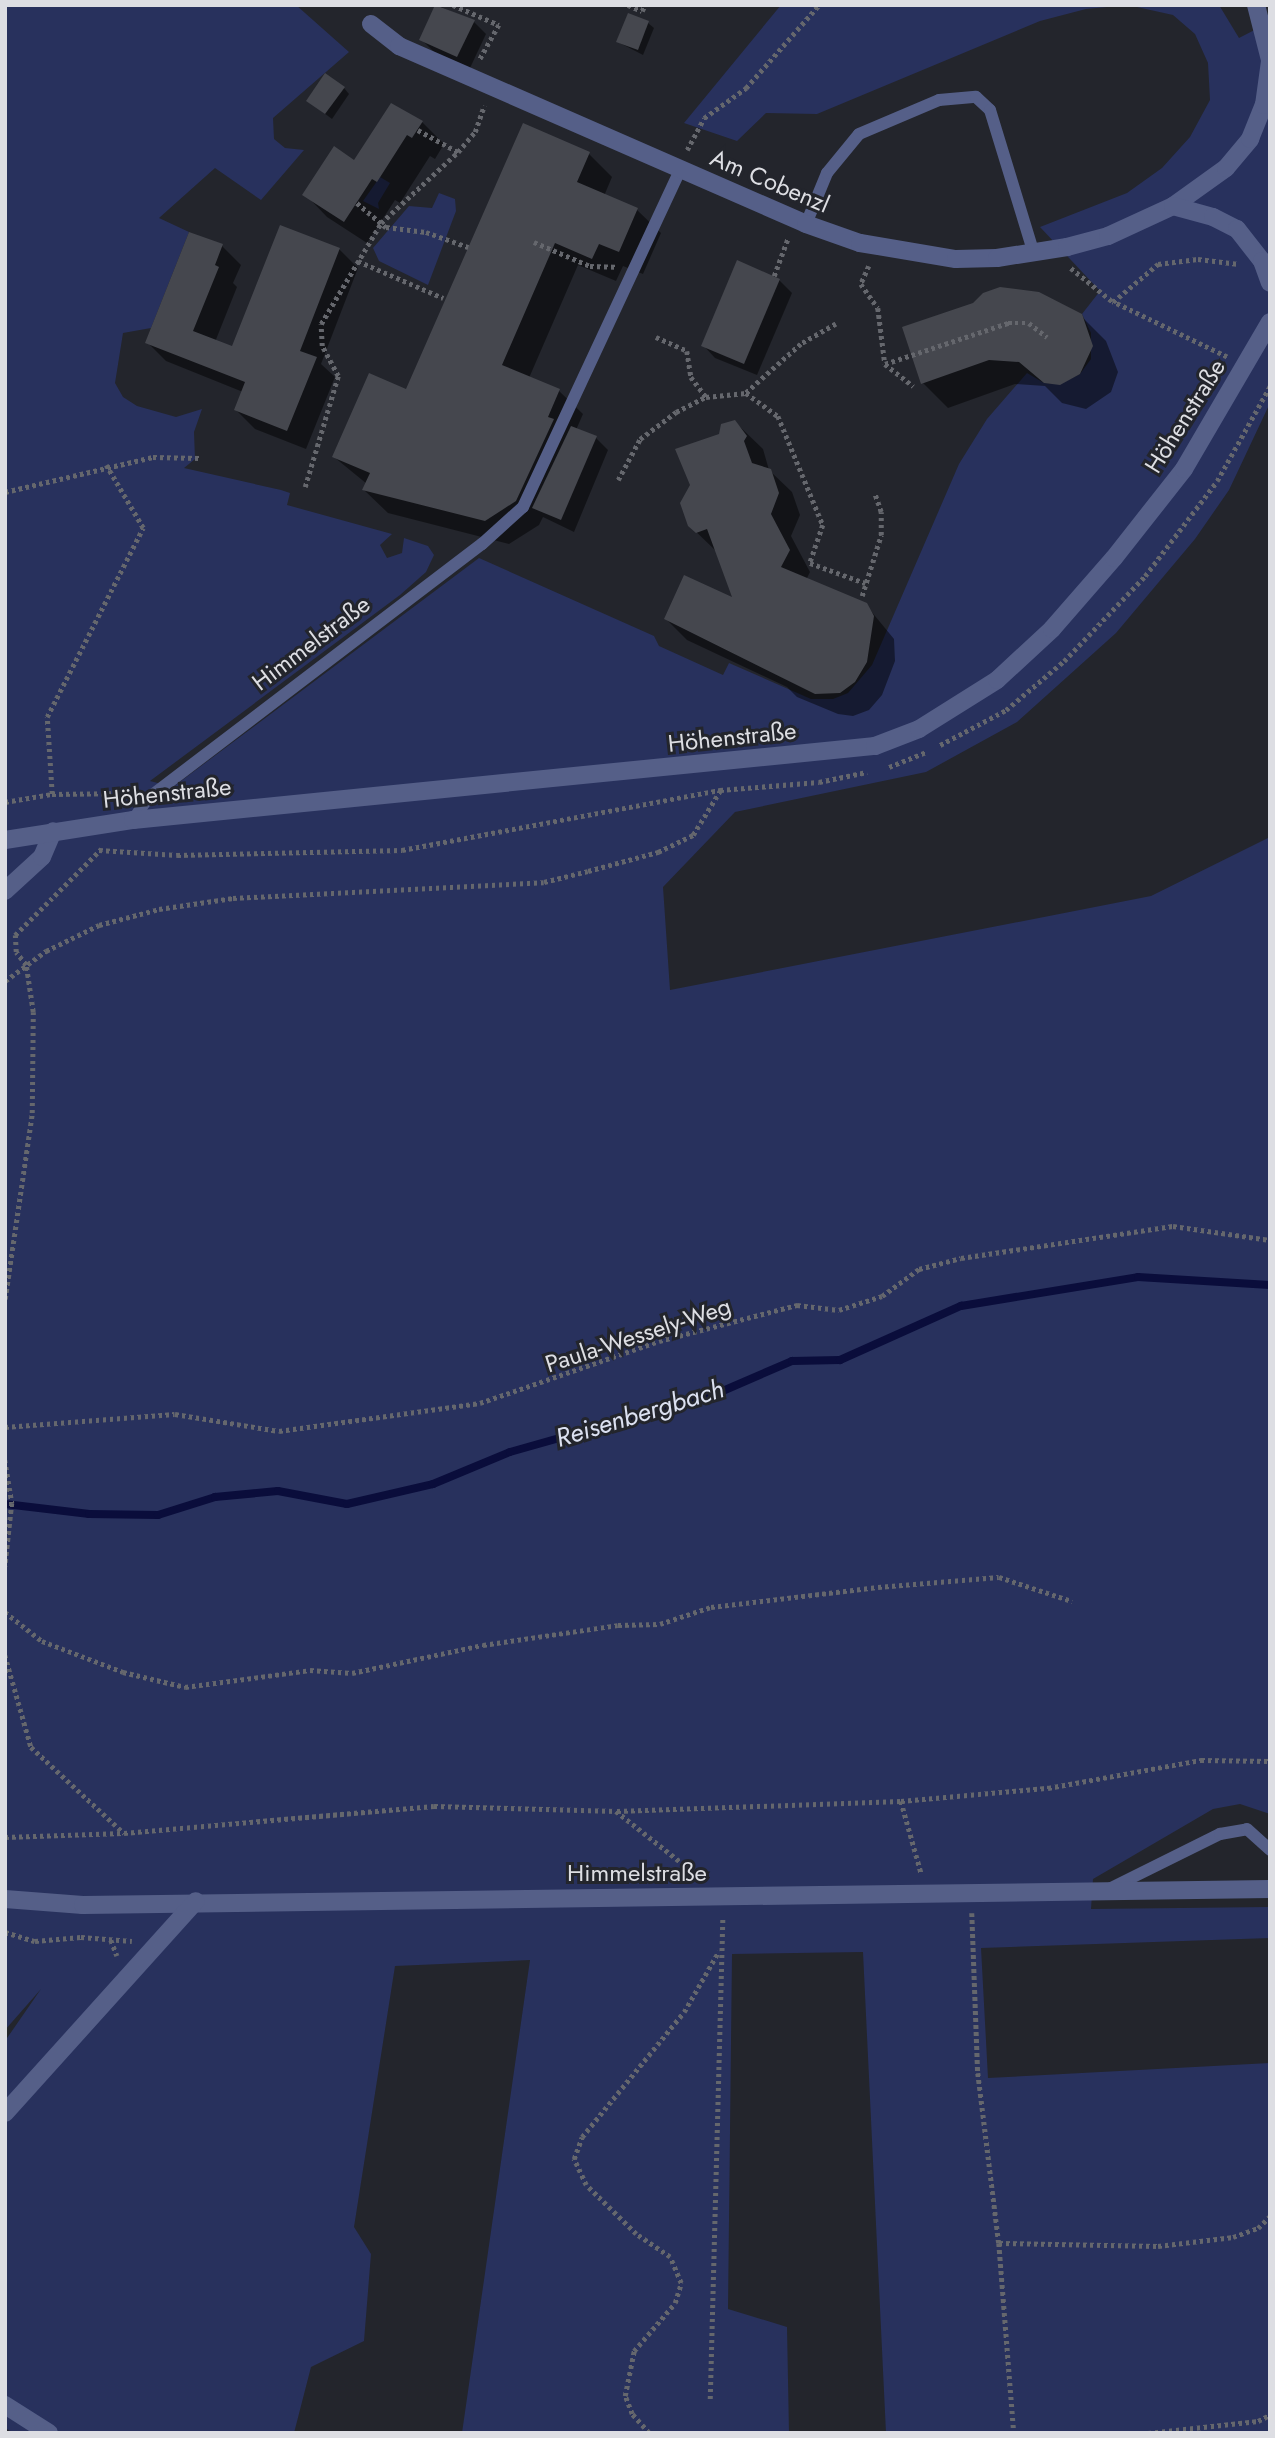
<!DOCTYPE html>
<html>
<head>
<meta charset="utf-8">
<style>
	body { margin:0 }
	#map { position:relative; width:1275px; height:2438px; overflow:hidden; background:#23252c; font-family:Jost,sans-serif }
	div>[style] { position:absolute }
	.green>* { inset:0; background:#28315d }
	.shadow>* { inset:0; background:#0007 }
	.stream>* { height:8px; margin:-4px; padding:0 4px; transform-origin:4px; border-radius:4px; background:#0a0d3b }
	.building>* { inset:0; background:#45474e }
	.path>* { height:4.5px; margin-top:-2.25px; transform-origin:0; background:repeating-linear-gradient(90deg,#65676d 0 3.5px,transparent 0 7px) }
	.service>* { height:12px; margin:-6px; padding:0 6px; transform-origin:6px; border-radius:6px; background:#555f88 }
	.minor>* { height:18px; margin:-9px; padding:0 9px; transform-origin:9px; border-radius:9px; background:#555f88 }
	.tertiary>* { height:18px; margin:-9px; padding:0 9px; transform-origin:9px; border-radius:9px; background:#555f88 }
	span { translate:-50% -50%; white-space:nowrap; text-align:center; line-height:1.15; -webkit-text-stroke:6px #23252c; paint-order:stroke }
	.street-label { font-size:24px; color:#dddee3 }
	.water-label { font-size:26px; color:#dce1f1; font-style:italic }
	.frame { position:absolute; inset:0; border:7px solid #dddee3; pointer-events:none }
</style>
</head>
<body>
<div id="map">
	<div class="green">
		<i style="clip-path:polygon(5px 5px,296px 5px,349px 52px,273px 118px,274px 139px,285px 148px,304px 150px,261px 200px,215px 168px,159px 218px,189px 232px,151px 328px,123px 333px,115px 383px,123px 397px,137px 406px,176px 417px,202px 409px,194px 432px,195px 459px,184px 468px,281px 490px,290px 493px,287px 505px,392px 534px,380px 545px,387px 558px,402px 553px,404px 538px,428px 546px,434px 555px,426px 572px,400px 595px,150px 781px,173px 787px,479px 558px,654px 636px,659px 646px,723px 675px,729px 663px,811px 699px,833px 699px,848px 693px,872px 665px,959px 464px,987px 419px,1027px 373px,1044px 383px,1060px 384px,1080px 374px,1091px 359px,1091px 333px,1082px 314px,1100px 291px,1040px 227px,1127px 193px,1162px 168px,1190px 137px,1210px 100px,1208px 63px,1195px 34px,1173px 15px,1128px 5px,1086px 9px,1040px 21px,817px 114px,766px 113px,737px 141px,684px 123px,781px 5px,1219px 5px,1239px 38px,1270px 22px,1270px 403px,1229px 490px,1195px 539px,1116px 633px,1017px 722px,926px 772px,735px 812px,663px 887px,670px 990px,1151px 896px,1270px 837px,1270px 1814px,1240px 1804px,1213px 1809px,1093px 1879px,1091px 1909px,1270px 1907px,1270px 1938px,981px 1948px,988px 2078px,1270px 2063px,1270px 2433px,886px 2433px,863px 1952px,732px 1954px,728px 2309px,787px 2327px,789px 2433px,462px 2433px,530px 1960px,395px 1966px,354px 2227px,371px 2254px,364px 2341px,311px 2367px,294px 2433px,14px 2433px,5px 2428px,5px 2041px,41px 1989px,5px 2030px)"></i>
		<i style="clip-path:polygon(380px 177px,390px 183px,378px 203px,379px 209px,363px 201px)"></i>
		<i style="clip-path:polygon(439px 193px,455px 199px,456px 211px,428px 285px,379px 261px,373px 248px,409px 206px,432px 208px)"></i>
	</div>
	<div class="shadow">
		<i style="clip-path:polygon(437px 5px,474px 22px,486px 34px,470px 68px,434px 52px,421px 39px)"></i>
		<i style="clip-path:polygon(648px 23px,654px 28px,643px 55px,618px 42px)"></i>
		<i style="clip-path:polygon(344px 88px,349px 94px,332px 119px,308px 101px)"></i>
		<i style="clip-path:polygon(392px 105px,422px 122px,444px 144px,435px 159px,430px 156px,400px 203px,395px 200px,367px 243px,327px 217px,305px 194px,355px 162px)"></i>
		<i style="clip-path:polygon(589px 154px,612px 177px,604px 196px,637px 210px,661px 233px,643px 274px,623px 266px,616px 281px,578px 265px,529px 378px,559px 391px,583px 414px,576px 430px,596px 438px,608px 450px,574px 532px,543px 517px,539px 525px,509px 544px,388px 513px,364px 490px,367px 484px,334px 457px,407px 391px)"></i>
		<i style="clip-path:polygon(281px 227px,339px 249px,358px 268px,321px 364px,335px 377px,306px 449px,255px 429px,236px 410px,243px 392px,166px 361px,147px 342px,222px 246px,241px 265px,233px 283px,237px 287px,215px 342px,233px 349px)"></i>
		<i style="clip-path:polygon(738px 263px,779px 280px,792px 293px,757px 375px,715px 358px,703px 345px)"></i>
		<i style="clip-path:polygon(1081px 316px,1106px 341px,1118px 372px,1111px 392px,1086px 409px,1062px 403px,1045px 386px,1015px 384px,948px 408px,923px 383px)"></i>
		<i style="clip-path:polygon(735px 422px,763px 449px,769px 470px,792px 492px,800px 515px,791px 536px,810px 572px,806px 580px,866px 605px,894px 639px,895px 661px,882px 695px,869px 710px,853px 716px,838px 714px,797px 697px,787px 687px,687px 640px,666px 619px,736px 600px,716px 551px,689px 525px,720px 435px)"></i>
	</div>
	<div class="stream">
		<i style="left:5px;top:1504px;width:85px;rotate:6.8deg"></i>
		<i style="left:89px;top:1514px;width:69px;rotate:0.8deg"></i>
		<i style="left:158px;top:1515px;width:60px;rotate:-17.5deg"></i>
		<i style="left:215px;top:1497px;width:63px;rotate:-5.4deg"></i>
		<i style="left:278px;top:1491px;width:70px;rotate:10.7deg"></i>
		<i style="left:347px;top:1504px;width:88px;rotate:-13.1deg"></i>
		<i style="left:433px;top:1484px;width:83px;rotate:-22.6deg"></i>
		<i style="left:510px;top:1452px;width:216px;rotate:-15.8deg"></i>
		<i style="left:718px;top:1393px;width:81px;rotate:-23.4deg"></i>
		<i style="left:792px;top:1361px;width:48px;rotate:-1.2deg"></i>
		<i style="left:840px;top:1360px;width:133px;rotate:-24.1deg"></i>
		<i style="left:961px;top:1306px;width:179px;rotate:-9.3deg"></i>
		<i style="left:1138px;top:1277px;width:132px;rotate:3.5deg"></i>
	</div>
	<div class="building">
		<i style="clip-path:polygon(435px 5px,475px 20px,457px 57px,419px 40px)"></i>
		<i style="clip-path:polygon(628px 13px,649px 21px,638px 50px,616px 42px)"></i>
		<i style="clip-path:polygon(325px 73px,345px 87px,325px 114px,306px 101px)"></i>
		<i style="clip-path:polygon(391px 103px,423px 121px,412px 138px,407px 135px,377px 182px,372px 179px,344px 222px,302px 195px,334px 146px,354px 160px)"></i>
		<i style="clip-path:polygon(523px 123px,590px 152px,577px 182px,638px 208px,619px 252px,599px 244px,592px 259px,555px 243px,502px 365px,560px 389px,548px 417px,554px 419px,516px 501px,485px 521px,362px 490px,370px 473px,332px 457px,369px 373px,406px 389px)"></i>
		<i style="clip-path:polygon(280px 225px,340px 248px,300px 351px,317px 357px,287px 431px,234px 410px,245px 382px,145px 343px,189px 232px,223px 244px,215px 265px,219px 267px,193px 331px,232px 346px)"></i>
		<i style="clip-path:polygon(737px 260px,780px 279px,744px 364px,701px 346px)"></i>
		<i style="clip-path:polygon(1000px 287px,1039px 292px,1082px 314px,1093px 346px,1080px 374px,1060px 385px,1044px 383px,1019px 362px,989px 360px,921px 384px,902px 327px,973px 303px,983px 293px)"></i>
		<i style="clip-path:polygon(735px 420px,747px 436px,744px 441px,752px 463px,771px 469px,779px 493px,771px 514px,790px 550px,781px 567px,867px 603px,874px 616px,867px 662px,855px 682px,840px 693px,815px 694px,664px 619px,684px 575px,732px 597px,707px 529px,696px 533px,688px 526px,680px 503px,690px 485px,675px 449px,719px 434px,721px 424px)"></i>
		<i style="clip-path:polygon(571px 426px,597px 436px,561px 520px,532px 508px)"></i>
	</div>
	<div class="path">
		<i style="left:453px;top:5px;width:50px;rotate:23.5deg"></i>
		<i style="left:499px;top:25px;width:39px;rotate:119deg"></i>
		<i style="left:628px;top:5px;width:15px;rotate:23deg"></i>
		<i style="left:642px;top:11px;width:7px;rotate:-63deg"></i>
		<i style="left:418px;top:130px;width:46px;rotate:28.8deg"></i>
		<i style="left:687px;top:150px;width:36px;rotate:-62deg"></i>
		<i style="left:704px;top:118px;width:52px;rotate:-35.5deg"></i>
		<i style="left:746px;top:88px;width:111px;rotate:-48.7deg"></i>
		<i style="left:357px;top:203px;width:38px;rotate:40deg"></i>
		<i style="left:386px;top:227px;width:40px;rotate:7.1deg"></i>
		<i style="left:426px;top:232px;width:45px;rotate:19.7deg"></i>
		<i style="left:534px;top:242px;width:61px;rotate:23.2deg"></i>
		<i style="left:590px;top:266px;width:25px;rotate:2deg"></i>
		<i style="left:358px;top:261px;width:93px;rotate:23.5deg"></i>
		<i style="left:869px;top:266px;width:20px;rotate:114deg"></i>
		<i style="left:861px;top:284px;width:29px;rotate:55deg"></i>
		<i style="left:878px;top:308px;width:56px;rotate:82.9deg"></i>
		<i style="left:885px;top:364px;width:130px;rotate:-18.4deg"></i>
		<i style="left:1008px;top:323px;width:21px"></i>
		<i style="left:1029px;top:323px;width:23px;rotate:38deg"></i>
		<i style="left:1071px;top:268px;width:54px;rotate:39deg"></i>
		<i style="left:774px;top:276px;width:40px;rotate:-69.8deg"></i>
		<i style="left:836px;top:324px;width:40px;rotate:150.3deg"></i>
		<i style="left:801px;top:344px;width:74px;rotate:138.3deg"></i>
		<i style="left:746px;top:393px;width:39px;rotate:36deg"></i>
		<i style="left:778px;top:416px;width:118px;rotate:67.6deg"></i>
		<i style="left:823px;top:525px;width:40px;rotate:108.9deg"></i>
		<i style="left:810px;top:563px;width:59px;rotate:20deg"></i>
		<i style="left:656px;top:337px;width:34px;rotate:24deg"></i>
		<i style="left:687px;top:351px;width:26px;rotate:81deg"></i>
		<i style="left:691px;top:377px;width:25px;rotate:53deg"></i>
		<i style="left:1227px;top:357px;width:127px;rotate:-154.2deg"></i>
		<i style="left:1113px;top:302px;width:59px;rotate:-40.2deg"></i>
		<i style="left:1158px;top:264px;width:40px;rotate:-7.1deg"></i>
		<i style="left:1198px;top:259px;width:41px;rotate:7deg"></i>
		<i style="left:885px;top:364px;width:36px;rotate:38deg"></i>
		<i style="left:618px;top:480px;width:47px;rotate:-61.8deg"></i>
		<i style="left:640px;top:439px;width:45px;rotate:-36.9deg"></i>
		<i style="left:676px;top:412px;width:34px;rotate:-27deg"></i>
		<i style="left:706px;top:397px;width:40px;rotate:-5.7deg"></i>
		<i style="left:305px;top:487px;width:116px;rotate:-73.4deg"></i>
		<i style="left:338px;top:376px;width:34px;rotate:-118deg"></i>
		<i style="left:322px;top:346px;width:22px;rotate:-93deg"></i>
		<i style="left:321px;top:324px;width:117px;rotate:-59.3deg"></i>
		<i style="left:381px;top:223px;width:105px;rotate:-42.7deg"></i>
		<i style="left:458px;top:152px;width:26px;rotate:-50deg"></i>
		<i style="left:475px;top:132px;width:28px;rotate:-71deg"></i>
		<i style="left:5px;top:492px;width:152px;rotate:-13.3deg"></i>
		<i style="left:153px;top:457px;width:46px;rotate:1.2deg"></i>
		<i style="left:862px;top:596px;width:64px;rotate:-72.7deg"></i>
		<i style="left:881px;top:535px;width:23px;rotate:-90deg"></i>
		<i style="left:881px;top:512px;width:18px;rotate:-109deg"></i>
		<i style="left:940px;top:745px;width:75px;rotate:-27.9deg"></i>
		<i style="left:1006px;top:710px;width:76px;rotate:-40.2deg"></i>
		<i style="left:1064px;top:661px;width:117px;rotate:-46.4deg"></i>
		<i style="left:1145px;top:576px;width:119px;rotate:-52.8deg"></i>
		<i style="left:1217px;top:481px;width:109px;rotate:-60.8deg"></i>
		<i style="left:889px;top:767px;width:40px;rotate:-22deg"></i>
		<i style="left:52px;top:794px;width:77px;rotate:-93.7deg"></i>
		<i style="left:47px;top:717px;width:212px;rotate:-63.1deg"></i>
		<i style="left:143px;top:528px;width:73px;rotate:-120.4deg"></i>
		<i style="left:5px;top:802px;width:48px;rotate:-9.7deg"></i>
		<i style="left:52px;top:794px;width:78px;rotate:-0.7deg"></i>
		<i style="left:99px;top:850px;width:78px;rotate:3.7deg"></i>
		<i style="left:177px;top:855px;width:225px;rotate:-1.3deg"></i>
		<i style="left:402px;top:850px;width:324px;rotate:-10.7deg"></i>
		<i style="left:720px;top:790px;width:99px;rotate:-4.6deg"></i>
		<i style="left:819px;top:782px;width:49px;rotate:-11.8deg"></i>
		<i style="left:5px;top:981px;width:51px;rotate:-36.2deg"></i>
		<i style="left:46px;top:951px;width:59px;rotate:-26.1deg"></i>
		<i style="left:99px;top:925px;width:62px;rotate:-14.9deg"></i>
		<i style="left:159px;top:909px;width:75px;rotate:-8.5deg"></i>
		<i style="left:233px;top:898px;width:311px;rotate:-2.9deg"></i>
		<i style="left:544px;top:882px;width:45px;rotate:-14deg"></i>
		<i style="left:588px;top:871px;width:73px;rotate:-15.2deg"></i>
		<i style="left:658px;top:852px;width:39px;rotate:-26deg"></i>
		<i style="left:693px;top:835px;width:52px;rotate:-58.5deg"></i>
		<i style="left:5px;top:1299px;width:188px;rotate:-81.7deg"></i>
		<i style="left:32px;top:1113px;width:101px;rotate:-89.4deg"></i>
		<i style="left:33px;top:1012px;width:48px;rotate:-98.5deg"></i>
		<i style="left:26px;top:965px;width:16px;rotate:-128deg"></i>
		<i style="left:16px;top:952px;width:17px;rotate:-93deg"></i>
		<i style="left:15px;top:935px;width:122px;rotate:-45deg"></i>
		<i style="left:5px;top:1427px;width:170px;rotate:-4.4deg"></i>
		<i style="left:175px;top:1414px;width:105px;rotate:9.3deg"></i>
		<i style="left:279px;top:1431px;width:203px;rotate:-7.9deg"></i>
		<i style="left:480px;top:1403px;width:189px;rotate:-19.1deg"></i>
		<i style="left:659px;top:1341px;width:143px;rotate:-14.6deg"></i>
		<i style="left:797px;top:1305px;width:42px;rotate:6.8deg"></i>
		<i style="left:839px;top:1310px;width:45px;rotate:-18deg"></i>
		<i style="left:882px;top:1296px;width:46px;rotate:-36.1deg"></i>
		<i style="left:919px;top:1269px;width:43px;rotate:-14.7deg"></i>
		<i style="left:961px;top:1258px;width:214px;rotate:-8.6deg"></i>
		<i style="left:1173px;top:1226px;width:98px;rotate:8.2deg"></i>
		<i style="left:5px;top:1460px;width:44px;rotate:80.8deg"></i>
		<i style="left:12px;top:1503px;width:64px;rotate:96.2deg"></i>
		<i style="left:5px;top:1612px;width:47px;rotate:38.1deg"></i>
		<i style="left:42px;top:1641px;width:87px;rotate:20.9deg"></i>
		<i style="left:123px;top:1672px;width:64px;rotate:13.6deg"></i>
		<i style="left:185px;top:1687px;width:126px;rotate:-7.7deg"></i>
		<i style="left:310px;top:1670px;width:42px;rotate:4.1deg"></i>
		<i style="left:352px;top:1673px;width:134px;rotate:-12.1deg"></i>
		<i style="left:483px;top:1645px;width:136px;rotate:-8.4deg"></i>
		<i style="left:618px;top:1625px;width:42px;rotate:-1.4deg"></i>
		<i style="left:660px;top:1624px;width:54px;rotate:-18.4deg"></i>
		<i style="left:711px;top:1607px;width:168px;rotate:-6.8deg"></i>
		<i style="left:878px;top:1587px;width:121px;rotate:-4.7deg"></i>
		<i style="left:999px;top:1577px;width:77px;rotate:18.2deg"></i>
		<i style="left:5px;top:1655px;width:96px;rotate:74.2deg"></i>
		<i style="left:31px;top:1747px;width:127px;rotate:42.8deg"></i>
		<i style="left:124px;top:1833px;width:311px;rotate:-5deg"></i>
		<i style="left:434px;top:1806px;width:182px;rotate:1.6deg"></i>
		<i style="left:616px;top:1811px;width:103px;rotate:38.3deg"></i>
		<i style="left:901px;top:1801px;width:148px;rotate:-5.1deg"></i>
		<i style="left:1048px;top:1788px;width:156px;rotate:-10.4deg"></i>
		<i style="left:1201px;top:1760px;width:69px;rotate:0.8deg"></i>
		<i style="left:617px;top:1811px;width:284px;rotate:-2deg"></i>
		<i style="left:901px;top:1801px;width:74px;rotate:74.3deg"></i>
		<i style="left:5px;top:1837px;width:118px;rotate:-1.9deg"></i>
		<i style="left:972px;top:1913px;width:160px;rotate:87.9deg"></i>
		<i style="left:978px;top:2073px;width:171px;rotate:83deg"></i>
		<i style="left:999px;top:2243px;width:191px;rotate:85.5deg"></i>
		<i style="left:5px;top:1932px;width:31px;rotate:17deg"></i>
		<i style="left:35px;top:1941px;width:46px;rotate:-5deg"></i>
		<i style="left:81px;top:1937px;width:51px;rotate:4.5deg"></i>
		<i style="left:111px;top:1940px;width:17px;rotate:69deg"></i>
		<i style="left:999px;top:2243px;width:159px;rotate:1.1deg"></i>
		<i style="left:1158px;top:2246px;width:76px;rotate:-6.8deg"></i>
		<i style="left:1233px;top:2237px;width:27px;rotate:-20deg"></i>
		<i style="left:1258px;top:2228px;width:17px;rotate:-45deg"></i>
		<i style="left:710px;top:2399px;width:483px;rotate:-88.5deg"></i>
		<i style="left:649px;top:2433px;width:25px;rotate:-132deg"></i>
		<i style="left:632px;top:2414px;width:19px;rotate:-111deg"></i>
		<i style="left:625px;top:2396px;width:46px;rotate:-78.7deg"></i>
		<i style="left:634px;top:2351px;width:63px;rotate:-49.5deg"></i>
		<i style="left:675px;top:2303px;width:21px;rotate:-73deg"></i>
		<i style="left:681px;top:2283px;width:28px;rotate:-113deg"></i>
		<i style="left:670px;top:2257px;width:41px;rotate:-145.9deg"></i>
		<i style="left:636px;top:2234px;width:70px;rotate:-135.6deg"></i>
		<i style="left:586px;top:2185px;width:29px;rotate:-115deg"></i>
		<i style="left:574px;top:2159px;width:23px;rotate:-70deg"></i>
		<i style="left:582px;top:2137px;width:161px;rotate:-50.8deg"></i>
		<i style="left:684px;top:2012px;width:70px;rotate:-60.2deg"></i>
		<i style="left:1148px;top:2433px;width:111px;rotate:-6.2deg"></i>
		<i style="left:1258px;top:2421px;width:13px;rotate:-27deg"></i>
	</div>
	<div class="service">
		<i style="left:806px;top:224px;width:55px;rotate:-67.6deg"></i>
		<i style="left:827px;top:173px;width:50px;rotate:-50.6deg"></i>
		<i style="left:859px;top:134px;width:87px;rotate:-23deg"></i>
		<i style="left:939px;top:100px;width:37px;rotate:-5deg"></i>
		<i style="left:976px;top:97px;width:19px;rotate:43deg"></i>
		<i style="left:990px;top:110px;width:151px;rotate:73deg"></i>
		<i style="left:133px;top:820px;width:25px;rotate:-56deg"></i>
		<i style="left:147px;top:799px;width:421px;rotate:-37.3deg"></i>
		<i style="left:482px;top:544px;width:55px;rotate:-42.1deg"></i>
		<i style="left:523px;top:507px;width:372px;rotate:-65deg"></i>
		<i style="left:1109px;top:1889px;width:124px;rotate:-26.4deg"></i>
		<i style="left:1220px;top:1834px;width:27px;rotate:-10deg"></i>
		<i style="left:1247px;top:1829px;width:31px;rotate:42deg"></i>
	</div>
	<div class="minor">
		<i style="left:1256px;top:5px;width:57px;rotate:75.7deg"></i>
		<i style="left:371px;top:24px;width:36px;rotate:38deg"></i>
		<i style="left:399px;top:46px;width:444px;rotate:23.6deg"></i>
		<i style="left:806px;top:224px;width:57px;rotate:19.4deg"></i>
		<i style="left:860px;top:243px;width:97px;rotate:9.5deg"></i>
		<i style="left:956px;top:259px;width:41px;rotate:-1.4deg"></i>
		<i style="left:997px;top:258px;width:71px;rotate:-8.9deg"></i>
		<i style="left:1067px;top:247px;width:42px;rotate:-15deg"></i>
		<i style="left:1108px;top:236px;width:72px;rotate:-24.8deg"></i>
		<i style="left:1173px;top:206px;width:65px;rotate:-35.6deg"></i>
		<i style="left:1226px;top:168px;width:38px;rotate:-50deg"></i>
		<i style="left:1250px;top:139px;width:37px;rotate:-68deg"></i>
		<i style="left:1264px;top:105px;width:44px;rotate:-82.2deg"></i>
		<i style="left:1173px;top:206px;width:41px;rotate:15.4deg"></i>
		<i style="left:1213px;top:217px;width:27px;rotate:27deg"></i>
		<i style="left:1237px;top:229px;width:41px;rotate:52deg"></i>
		<i style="left:1262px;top:261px;width:23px;rotate:70deg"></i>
		<i style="left:5px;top:891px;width:50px;rotate:-42.6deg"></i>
		<i style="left:42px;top:857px;width:28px;rotate:-67deg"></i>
		<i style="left:5px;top:1899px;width:78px;rotate:4.4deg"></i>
		<i style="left:83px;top:1905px;width:1187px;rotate:-0.77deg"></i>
		<i style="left:5px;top:2113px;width:285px;rotate:-48deg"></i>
		<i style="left:5px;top:2405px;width:52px;rotate:32.5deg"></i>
	</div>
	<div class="tertiary">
		<i style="left:5px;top:840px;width:130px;rotate:-8.9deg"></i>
		<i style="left:133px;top:820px;width:746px;rotate:-5.7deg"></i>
		<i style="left:875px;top:746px;width:47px;rotate:-21.1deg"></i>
		<i style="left:919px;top:729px;width:92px;rotate:-32.1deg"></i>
		<i style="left:997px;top:680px;width:75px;rotate:-42.8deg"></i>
		<i style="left:1052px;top:629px;width:94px;rotate:-48.9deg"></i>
		<i style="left:1114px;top:558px;width:113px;rotate:-51.8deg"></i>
		<i style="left:1184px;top:469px;width:170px;rotate:-59.7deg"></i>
	</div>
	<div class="street-label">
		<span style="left:770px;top:181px;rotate:23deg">Am Cobenzl</span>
		<span style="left:1185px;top:416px;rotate:-58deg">Höhenstraße</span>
		<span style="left:311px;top:643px;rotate:-37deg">Himmelstraße</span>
		<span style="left:732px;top:737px;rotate:-6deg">Höhenstraße</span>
		<span style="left:167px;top:793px;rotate:-6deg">Höhenstraße</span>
		<span style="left:638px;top:1335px;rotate:-18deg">Paula-Wessely-Weg</span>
		<span style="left:637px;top:1873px">Himmelstraße</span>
	</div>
	<div class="water-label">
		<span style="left:640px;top:1414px;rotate:-17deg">Reisenbergbach</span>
	</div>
	<div class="frame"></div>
</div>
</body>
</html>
